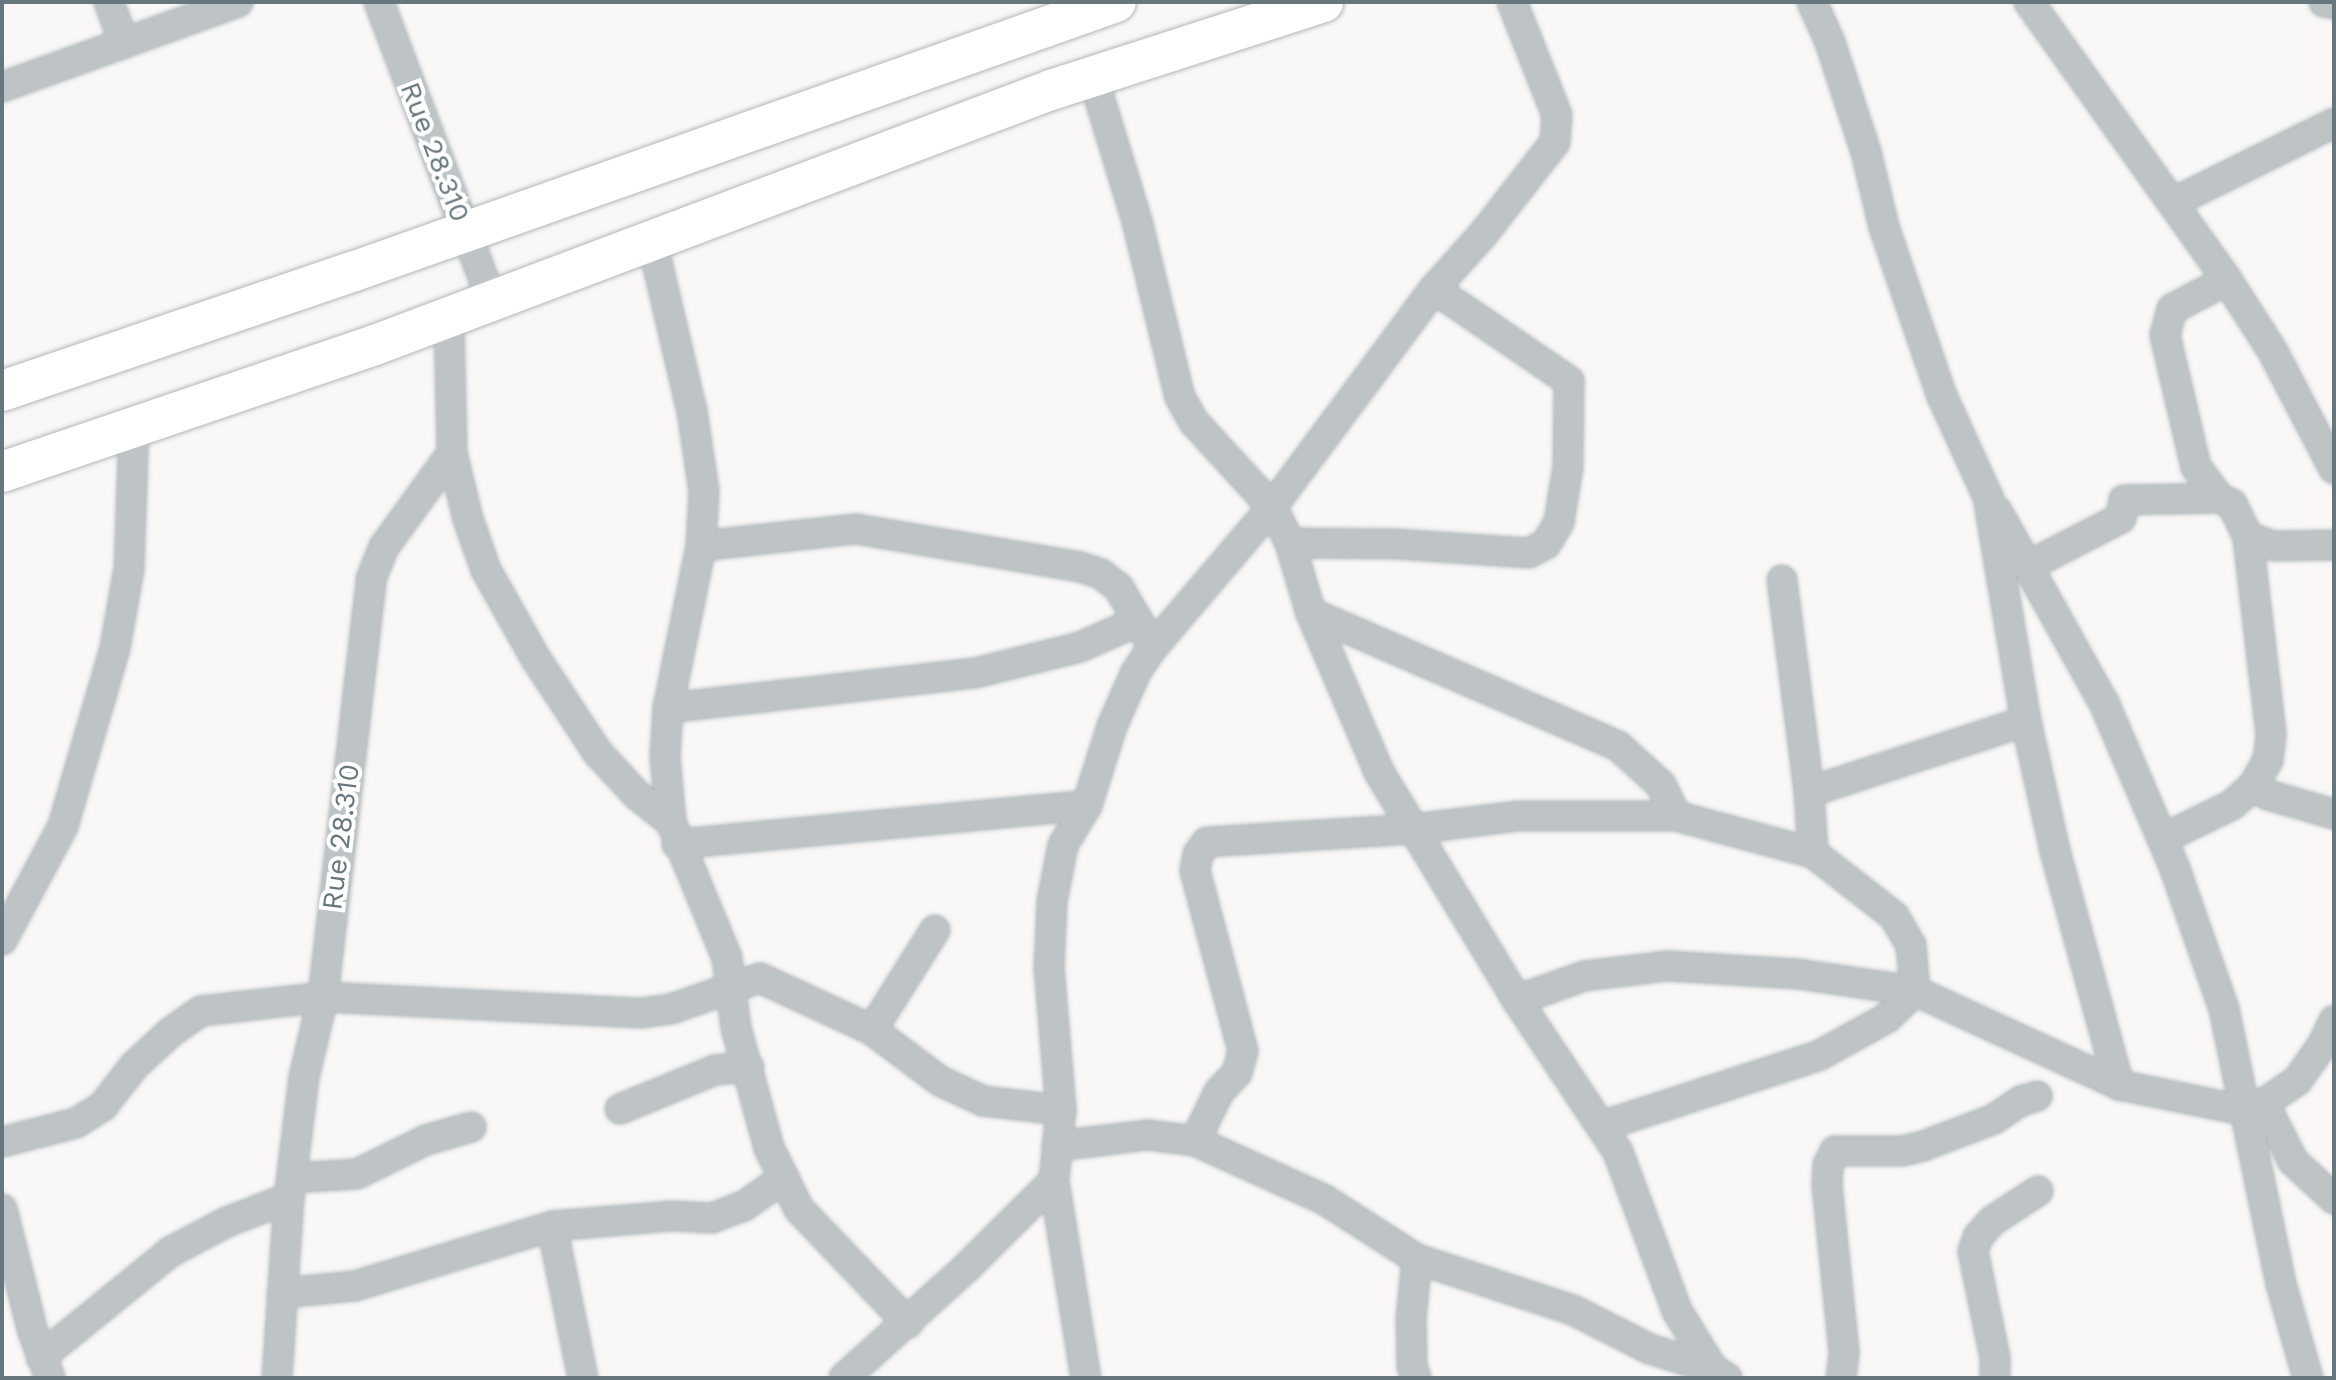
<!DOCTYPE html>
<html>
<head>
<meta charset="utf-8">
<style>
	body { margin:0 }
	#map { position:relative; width:2336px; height:1380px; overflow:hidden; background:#f9f8f7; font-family:"Work Sans",sans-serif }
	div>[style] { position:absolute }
	.roads { filter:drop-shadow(0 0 2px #b1b8bb) drop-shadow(0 0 2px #b1b8bb) }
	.minor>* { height:28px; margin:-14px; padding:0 14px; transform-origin:14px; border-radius:14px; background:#bec3c6 }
	.secondary>* { height:40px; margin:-20px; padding:0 20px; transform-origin:20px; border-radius:20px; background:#fff }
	span { translate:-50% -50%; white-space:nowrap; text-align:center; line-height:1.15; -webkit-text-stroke:8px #fff; paint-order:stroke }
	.street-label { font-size:28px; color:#66777e }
	.frame { position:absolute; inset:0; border:4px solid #66777e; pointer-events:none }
</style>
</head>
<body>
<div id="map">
	<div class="roads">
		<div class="minor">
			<i style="left:109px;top:2px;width:44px;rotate:69.9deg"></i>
			<i style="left:379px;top:2px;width:320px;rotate:69.3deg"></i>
			<i style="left:1812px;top:2px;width:44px;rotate:65.8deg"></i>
			<i style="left:1830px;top:42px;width:116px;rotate:71.9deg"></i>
			<i style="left:1866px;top:152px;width:77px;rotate:76.5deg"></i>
			<i style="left:1884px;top:227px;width:179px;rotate:71.1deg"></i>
			<i style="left:1942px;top:396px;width:111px;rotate:65.5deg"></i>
			<i style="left:1988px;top:497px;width:227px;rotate:80.4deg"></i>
			<i style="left:2026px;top:721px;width:133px;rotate:77.4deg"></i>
			<i style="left:2055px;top:851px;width:243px;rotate:74.7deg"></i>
			<i style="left:2029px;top:2px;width:341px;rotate:54.5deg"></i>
			<i style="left:2227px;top:280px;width:83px;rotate:57.3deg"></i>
			<i style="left:2272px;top:350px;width:134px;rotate:62.5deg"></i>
			<i style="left:2324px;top:2px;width:10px;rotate:11deg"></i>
			<i style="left:1093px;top:77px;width:151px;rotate:73deg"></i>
			<i style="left:1137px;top:221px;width:181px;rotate:76.3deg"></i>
			<i style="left:1180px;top:397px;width:29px;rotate:61deg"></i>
			<i style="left:1194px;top:422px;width:115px;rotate:47.5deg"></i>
			<i style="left:1272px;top:507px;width:40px;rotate:63.4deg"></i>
			<i style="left:1290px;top:543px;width:73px;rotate:73.3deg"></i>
			<i style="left:1311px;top:613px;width:173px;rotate:66.8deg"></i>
			<i style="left:1379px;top:772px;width:267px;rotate:58.8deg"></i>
			<i style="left:1517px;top:1000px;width:182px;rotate:56.4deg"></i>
			<i style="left:1618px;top:1152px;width:170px;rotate:69.6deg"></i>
			<i style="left:1677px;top:1311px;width:68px;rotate:58.2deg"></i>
			<i style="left:1713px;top:1369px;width:17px;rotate:33deg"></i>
			<i style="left:2px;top:87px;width:251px;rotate:-19.8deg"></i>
			<i style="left:2174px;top:202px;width:178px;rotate:-26.3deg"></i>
			<i style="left:652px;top:241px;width:175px;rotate:76.8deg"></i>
			<i style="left:692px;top:411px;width:81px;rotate:81.5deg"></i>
			<i style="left:704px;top:491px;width:55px;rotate:93.1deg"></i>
			<i style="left:701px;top:546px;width:165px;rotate:101.5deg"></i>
			<i style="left:668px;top:708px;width:49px;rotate:93.5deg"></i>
			<i style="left:665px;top:757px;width:65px;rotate:84.7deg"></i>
			<i style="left:671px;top:822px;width:147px;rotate:67.6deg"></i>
			<i style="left:727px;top:958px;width:71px;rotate:82.7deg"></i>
			<i style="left:736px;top:1028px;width:124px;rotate:74.6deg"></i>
			<i style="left:769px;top:1148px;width:68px;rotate:63.8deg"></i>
			<i style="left:799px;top:1209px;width:158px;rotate:46.3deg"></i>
			<i style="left:2227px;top:280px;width:62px;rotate:152.2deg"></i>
			<i style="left:2172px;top:309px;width:27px;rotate:105deg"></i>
			<i style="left:2165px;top:335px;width:136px;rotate:76.8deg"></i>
			<i style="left:2196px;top:467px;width:39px;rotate:53deg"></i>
			<i style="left:2219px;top:498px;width:14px;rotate:25deg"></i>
			<i style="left:2232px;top:504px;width:37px;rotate:64deg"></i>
			<i style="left:452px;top:453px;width:68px;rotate:76.4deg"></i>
			<i style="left:468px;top:519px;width:54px;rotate:70.6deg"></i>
			<i style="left:486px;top:570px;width:102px;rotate:60.7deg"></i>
			<i style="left:536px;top:659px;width:113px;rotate:56.6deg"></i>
			<i style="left:598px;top:753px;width:57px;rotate:47.1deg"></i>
			<i style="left:637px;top:795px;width:43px;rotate:38.5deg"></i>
			<i style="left:1997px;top:511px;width:220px;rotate:60.9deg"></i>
			<i style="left:2104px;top:703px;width:181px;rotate:66.8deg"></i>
			<i style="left:2175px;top:869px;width:148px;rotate:70.7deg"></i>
			<i style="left:2224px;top:1009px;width:281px;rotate:78.3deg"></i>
			<i style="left:2281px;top:1284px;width:98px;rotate:74deg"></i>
			<i style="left:1290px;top:543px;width:106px;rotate:0.5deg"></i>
			<i style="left:1396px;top:544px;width:133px;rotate:3.9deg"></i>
			<i style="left:1529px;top:553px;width:19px;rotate:-28deg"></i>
			<i style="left:1546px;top:544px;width:26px;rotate:-59deg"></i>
			<i style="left:1559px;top:522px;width:56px;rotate:-80.7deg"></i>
			<i style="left:1568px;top:467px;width:86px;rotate:-89.3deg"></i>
			<i style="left:1569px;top:381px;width:163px;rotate:-145.7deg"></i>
			<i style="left:701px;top:546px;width:156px;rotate:-6.3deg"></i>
			<i style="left:856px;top:529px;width:227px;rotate:9.6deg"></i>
			<i style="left:1080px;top:567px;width:22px;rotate:18deg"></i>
			<i style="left:1101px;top:574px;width:23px;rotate:38deg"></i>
			<i style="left:1119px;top:588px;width:68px;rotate:60deg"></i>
			<i style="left:2030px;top:565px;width:102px;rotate:-27.3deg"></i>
			<i style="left:2121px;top:518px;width:18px;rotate:-81deg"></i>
			<i style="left:2124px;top:500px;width:95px;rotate:-1.2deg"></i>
			<i style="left:1782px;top:580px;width:214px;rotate:82.7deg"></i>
			<i style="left:1809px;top:792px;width:61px;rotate:86.2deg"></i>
			<i style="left:1311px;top:613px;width:335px;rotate:23.4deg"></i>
			<i style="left:1618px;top:746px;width:58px;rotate:42.2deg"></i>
			<i style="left:1661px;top:785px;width:34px;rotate:64deg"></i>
			<i style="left:668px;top:708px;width:309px;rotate:-6.5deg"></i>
			<i style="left:975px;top:673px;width:108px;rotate:-13.9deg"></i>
			<i style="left:1080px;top:647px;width:64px;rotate:-23.8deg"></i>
			<i style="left:2253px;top:786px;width:17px;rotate:31deg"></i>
			<i style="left:2268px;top:795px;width:69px;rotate:16.1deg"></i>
			<i style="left:1809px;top:792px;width:228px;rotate:-18.1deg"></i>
			<i style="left:2162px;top:839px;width:78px;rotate:-25.9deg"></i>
			<i style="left:2232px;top:805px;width:28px;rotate:-42deg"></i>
			<i style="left:2253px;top:786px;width:30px;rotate:-60deg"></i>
			<i style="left:2268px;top:760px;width:26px;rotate:-83deg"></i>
			<i style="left:2271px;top:734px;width:198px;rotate:-96.7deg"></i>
			<i style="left:2248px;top:537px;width:28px;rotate:19deg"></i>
			<i style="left:2274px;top:546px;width:60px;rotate:-1deg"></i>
			<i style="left:677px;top:844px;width:412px;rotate:-5.4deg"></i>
			<i style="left:2px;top:940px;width:129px;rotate:-61.8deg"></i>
			<i style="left:63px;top:826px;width:185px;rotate:-73.7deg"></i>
			<i style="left:115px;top:648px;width:80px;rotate:-80deg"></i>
			<i style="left:129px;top:569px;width:141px;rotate:-88deg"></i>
			<i style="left:1517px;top:1000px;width:71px;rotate:-19.7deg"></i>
			<i style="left:1584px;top:976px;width:85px;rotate:-6.8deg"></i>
			<i style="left:1668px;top:966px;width:130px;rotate:3.5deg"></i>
			<i style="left:1798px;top:974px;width:118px;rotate:8.3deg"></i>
			<i style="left:872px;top:1030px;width:118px;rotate:-57.8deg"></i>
			<i style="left:2264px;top:1103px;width:65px;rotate:63.4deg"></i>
			<i style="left:2293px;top:1161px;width:56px;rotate:42.8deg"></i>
			<i style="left:620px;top:1109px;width:103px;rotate:-22.3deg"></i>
			<i style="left:715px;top:1070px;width:34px;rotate:-5deg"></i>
			<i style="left:1602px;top:1126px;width:229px;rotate:-18deg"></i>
			<i style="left:1820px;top:1055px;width:77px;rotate:-28.9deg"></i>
			<i style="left:1887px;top:1018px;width:39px;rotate:-44deg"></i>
			<i style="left:1195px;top:1141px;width:55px;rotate:-63.9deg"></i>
			<i style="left:1219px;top:1092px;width:26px;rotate:-47deg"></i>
			<i style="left:1237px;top:1073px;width:23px;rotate:-75deg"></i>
			<i style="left:1243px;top:1051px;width:187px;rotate:-104.9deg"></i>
			<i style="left:1195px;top:870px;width:16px;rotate:-79deg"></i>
			<i style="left:1198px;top:854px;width:15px;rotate:-53deg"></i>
			<i style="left:1207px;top:842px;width:206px;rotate:-3.6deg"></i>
			<i style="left:1413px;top:829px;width:107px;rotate:-7deg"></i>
			<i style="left:1519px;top:816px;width:157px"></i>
			<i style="left:1676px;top:816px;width:142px;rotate:15.1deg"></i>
			<i style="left:1813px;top:853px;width:103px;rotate:37.9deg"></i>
			<i style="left:1894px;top:916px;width:34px;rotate:60deg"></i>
			<i style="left:1911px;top:945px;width:46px;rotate:85deg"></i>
			<i style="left:1915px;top:991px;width:225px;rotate:24.7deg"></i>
			<i style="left:2119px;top:1085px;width:126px;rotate:11.5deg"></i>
			<i style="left:2242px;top:1110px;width:23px;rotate:-18deg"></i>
			<i style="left:2264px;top:1103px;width:40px;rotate:-34deg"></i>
			<i style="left:2297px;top:1081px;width:45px;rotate:-54.9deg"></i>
			<i style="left:2323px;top:1044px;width:26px;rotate:-65deg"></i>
			<i style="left:2px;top:1142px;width:76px;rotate:-14.4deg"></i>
			<i style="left:76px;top:1123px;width:32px;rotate:-32deg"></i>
			<i style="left:103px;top:1106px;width:51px;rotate:-52.2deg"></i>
			<i style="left:134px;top:1066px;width:50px;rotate:-42.6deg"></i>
			<i style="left:171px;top:1032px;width:37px;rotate:-35deg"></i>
			<i style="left:201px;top:1011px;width:123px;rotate:-6.5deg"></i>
			<i style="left:323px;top:997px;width:319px;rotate:2.9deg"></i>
			<i style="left:642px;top:1013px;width:29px;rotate:-8deg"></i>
			<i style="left:671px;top:1009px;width:94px;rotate:-19.2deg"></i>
			<i style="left:760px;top:978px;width:123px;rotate:24.9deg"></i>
			<i style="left:872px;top:1030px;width:85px;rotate:36.9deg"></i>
			<i style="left:940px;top:1081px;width:47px;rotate:24.9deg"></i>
			<i style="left:983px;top:1101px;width:79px;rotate:6.6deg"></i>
			<i style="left:1057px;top:1146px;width:92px;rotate:-6.9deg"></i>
			<i style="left:1148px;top:1135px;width:47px;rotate:7.3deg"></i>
			<i style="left:1195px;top:1141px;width:143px;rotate:24.4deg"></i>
			<i style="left:1325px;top:1200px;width:109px;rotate:32.7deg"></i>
			<i style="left:1417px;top:1259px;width:164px;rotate:18.1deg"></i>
			<i style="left:1573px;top:1310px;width:86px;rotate:26.9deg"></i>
			<i style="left:1650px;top:1349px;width:66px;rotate:17.6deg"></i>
			<i style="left:292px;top:1178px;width:65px;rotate:-3.5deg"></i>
			<i style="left:357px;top:1174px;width:77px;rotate:-26.2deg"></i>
			<i style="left:426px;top:1140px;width:47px;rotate:-16.1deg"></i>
			<i style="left:1054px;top:1181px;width:200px;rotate:80.8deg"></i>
			<i style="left:2px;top:1209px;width:127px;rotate:75.9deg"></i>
			<i style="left:33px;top:1332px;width:49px;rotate:69.7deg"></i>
			<i style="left:552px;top:1226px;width:155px;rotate:78.5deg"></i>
			<i style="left:282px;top:1293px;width:73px;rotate:-5.5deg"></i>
			<i style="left:355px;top:1286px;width:206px;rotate:-16.9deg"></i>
			<i style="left:552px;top:1226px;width:120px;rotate:-4.8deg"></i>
			<i style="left:672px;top:1216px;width:40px;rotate:2.9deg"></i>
			<i style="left:712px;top:1218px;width:34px;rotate:-21deg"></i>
			<i style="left:744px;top:1206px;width:49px;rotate:-35deg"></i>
			<i style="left:41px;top:1357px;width:166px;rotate:-39.1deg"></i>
			<i style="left:170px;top:1252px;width:64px;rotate:-27.8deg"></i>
			<i style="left:227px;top:1222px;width:66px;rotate:-21.2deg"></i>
			<i style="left:277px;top:1378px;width:180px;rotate:-86.2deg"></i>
			<i style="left:289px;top:1198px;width:122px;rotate:-82.9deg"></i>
			<i style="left:304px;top:1077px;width:82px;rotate:-76.6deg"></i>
			<i style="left:323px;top:997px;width:421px;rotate:-83.4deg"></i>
			<i style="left:371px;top:579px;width:35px;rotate:-68deg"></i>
			<i style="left:384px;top:547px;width:116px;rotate:-54.1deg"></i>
			<i style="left:452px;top:453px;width:136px;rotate:-91.3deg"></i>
			<i style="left:844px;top:1378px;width:163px;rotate:-42deg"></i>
			<i style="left:965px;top:1269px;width:125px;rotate:-44.7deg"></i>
			<i style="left:1054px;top:1181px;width:71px;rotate:-84.4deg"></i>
			<i style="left:1061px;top:1110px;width:143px;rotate:-94.8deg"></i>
			<i style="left:1049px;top:968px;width:67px;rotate:-87.4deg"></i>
			<i style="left:1052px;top:901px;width:57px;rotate:-78.9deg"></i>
			<i style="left:1063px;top:845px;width:47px;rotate:-59deg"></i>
			<i style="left:1087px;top:805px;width:83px;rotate:-72.4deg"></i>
			<i style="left:1112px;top:726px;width:59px;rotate:-66deg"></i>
			<i style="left:1136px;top:672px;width:30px;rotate:-56deg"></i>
			<i style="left:1153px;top:647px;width:184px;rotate:-49.6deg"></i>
			<i style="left:1272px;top:507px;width:272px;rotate:-53.4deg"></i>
			<i style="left:1434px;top:289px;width:75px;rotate:-48.2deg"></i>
			<i style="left:1484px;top:233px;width:115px;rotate:-52deg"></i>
			<i style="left:1555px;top:142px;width:27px;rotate:-86deg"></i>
			<i style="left:1557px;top:115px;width:122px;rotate:-111.7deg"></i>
			<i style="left:1416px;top:1378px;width:13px;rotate:-108deg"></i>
			<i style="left:1412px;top:1366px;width:47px;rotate:-91.2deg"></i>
			<i style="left:1411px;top:1319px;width:60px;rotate:-84.3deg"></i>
			<i style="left:1841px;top:1378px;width:26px;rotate:-83deg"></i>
			<i style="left:1844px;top:1352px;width:168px;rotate:-95.8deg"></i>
			<i style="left:1827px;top:1185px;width:20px;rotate:-87deg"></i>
			<i style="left:1828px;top:1165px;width:16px;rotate:-63deg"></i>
			<i style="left:1835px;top:1151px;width:67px"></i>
			<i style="left:1902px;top:1151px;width:22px;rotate:-13deg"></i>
			<i style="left:1923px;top:1146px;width:76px;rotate:-20.8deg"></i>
			<i style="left:1994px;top:1119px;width:32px;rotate:-34deg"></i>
			<i style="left:2021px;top:1101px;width:17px;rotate:-17deg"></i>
			<i style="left:1995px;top:1378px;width:20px;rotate:-90deg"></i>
			<i style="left:1995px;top:1358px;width:109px;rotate:-101.6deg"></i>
			<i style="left:1973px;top:1251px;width:15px;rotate:-70deg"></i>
			<i style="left:1978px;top:1237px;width:21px;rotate:-49deg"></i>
			<i style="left:1992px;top:1221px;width:55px;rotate:-33.1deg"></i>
		</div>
		<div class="secondary">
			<i style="left:2px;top:391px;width:370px;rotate:-18.8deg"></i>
			<i style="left:352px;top:272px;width:810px;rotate:-19.46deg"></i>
			<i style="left:2px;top:472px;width:394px;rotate:-18.8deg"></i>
			<i style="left:375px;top:345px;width:722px;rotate:-20.67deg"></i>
			<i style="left:1051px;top:90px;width:286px;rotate:-17.9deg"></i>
		</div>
	</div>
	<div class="street-label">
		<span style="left:435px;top:152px;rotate:69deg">Rue 28.310</span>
		<span style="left:341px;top:837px;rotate:-83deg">Rue 28.310</span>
	</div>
	<div class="frame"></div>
</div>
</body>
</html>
